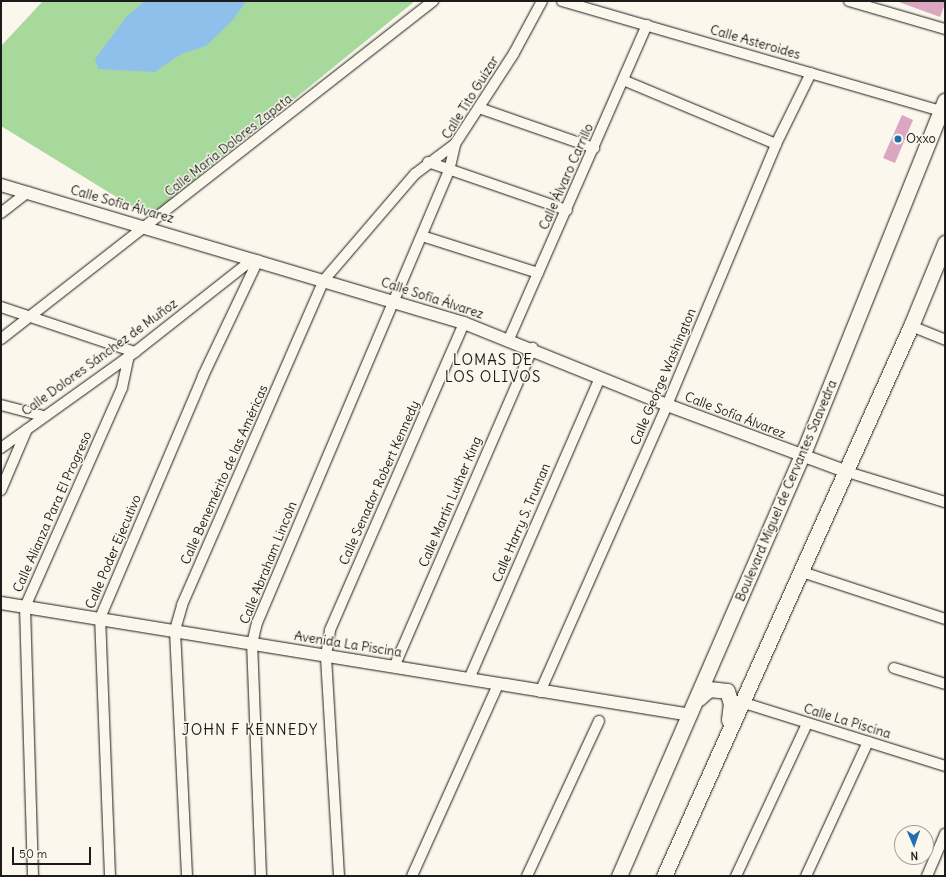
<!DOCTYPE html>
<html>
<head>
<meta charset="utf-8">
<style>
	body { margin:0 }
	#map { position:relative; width:946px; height:877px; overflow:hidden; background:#fbf7ec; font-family:Delius,sans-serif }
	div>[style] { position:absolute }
	.green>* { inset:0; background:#a6d99b }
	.water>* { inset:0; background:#8fc0eb }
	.building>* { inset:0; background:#dba6c0 }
	.roads { filter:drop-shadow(0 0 1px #1c1c1c) drop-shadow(0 0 1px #1c1c1c) }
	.minor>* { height:10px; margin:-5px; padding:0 5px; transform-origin:5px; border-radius:5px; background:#fbf7ec }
	.tertiary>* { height:12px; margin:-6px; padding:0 6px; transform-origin:6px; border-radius:6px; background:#fbf7ec }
	.primary>* { height:15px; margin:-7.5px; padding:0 7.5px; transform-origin:7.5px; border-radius:7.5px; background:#fbf7ec }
	.dots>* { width:11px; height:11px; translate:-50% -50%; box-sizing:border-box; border:2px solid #fbf7ec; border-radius:50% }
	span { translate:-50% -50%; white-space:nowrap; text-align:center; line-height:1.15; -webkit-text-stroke:3px #fbf7ec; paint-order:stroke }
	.street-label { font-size:13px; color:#1c1c1c }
	.poi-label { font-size:13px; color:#1c1c1c }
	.left { translate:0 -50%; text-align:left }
	.quarter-label { font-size:15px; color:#1c1c1c; letter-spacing:1px }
	.frame { position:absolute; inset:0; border:2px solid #1c1c1c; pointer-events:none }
	.north { position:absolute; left:894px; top:825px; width:40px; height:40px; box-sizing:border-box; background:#fbf7ec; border:1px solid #a29f99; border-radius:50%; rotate:178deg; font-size:11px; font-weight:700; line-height:16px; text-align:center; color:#1c1c1c }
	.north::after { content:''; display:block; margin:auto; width:14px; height:18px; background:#1f6fb2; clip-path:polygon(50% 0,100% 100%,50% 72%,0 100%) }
	.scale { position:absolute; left:12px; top:847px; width:79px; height:18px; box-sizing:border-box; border:2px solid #1c1c1c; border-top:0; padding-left:5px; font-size:12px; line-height:14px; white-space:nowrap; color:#1c1c1c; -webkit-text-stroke:3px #fbf7ec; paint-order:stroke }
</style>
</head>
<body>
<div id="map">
	<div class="green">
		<i style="clip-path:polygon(43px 1px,415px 1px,149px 217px,1px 126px,1px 46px)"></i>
	</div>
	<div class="water">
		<i style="clip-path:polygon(145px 1px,245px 1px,245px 3px,232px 21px,206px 46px,181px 54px,155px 72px,98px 69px,95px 59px,127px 16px)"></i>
	</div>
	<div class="building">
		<i style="clip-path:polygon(896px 1px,945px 1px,945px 4px,940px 17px)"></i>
		<i style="clip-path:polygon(902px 115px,913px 120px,895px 163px,883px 158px)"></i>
	</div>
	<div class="roads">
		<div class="minor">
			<i style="left:562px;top:1px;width:399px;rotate:16.2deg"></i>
			<i style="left:849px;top:1px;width:100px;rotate:16.3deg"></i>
			<i style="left:623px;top:80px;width:166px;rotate:22.7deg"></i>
			<i style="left:479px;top:108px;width:122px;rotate:19.2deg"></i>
			<i style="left:428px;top:162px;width:147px;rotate:19.1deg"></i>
			<i style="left:1px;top:213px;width:34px;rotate:-38deg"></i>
			<i style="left:422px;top:236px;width:122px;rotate:17.7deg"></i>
			<i style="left:1px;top:307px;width:141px;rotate:18.6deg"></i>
			<i style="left:911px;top:326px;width:37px;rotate:22deg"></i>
			<i style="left:1px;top:339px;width:549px;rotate:-38.04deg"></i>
			<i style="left:509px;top:339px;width:343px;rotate:-66.3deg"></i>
			<i style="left:1px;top:405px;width:43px;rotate:14.7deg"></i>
			<i style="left:1px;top:448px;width:165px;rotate:-35.6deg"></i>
			<i style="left:135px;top:352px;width:150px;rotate:-38.2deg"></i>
			<i style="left:844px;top:471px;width:106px;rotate:17.1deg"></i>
			<i style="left:1px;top:490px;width:66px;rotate:-66.9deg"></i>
			<i style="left:799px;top:571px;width:154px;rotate:18.2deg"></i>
			<i style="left:394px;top:667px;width:348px;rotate:-66.5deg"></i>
			<i style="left:894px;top:668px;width:53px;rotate:17.4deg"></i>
			<i style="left:469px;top:679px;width:328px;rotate:-66.5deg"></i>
			<i style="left:540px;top:692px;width:314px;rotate:-66.1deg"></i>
			<i style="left:667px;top:405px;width:283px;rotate:-67.3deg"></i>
			<i style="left:776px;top:144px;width:79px;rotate:-63.8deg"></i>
			<i style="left:741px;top:702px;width:214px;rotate:17.4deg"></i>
			<i style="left:33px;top:876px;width:269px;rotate:-91.7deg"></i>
			<i style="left:25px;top:607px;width:240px;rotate:-66.1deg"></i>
			<i style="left:122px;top:388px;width:33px;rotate:-78deg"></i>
			<i style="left:110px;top:876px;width:258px;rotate:-92.2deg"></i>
			<i style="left:100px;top:618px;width:263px;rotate:-66.9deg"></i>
			<i style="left:203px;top:376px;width:128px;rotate:-64.6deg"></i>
			<i style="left:187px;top:876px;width:246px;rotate:-92.8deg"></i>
			<i style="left:175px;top:630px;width:26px;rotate:-74deg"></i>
			<i style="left:182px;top:605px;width:355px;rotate:-66.4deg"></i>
			<i style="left:324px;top:280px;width:140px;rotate:-49.4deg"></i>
			<i style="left:415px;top:174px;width:50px;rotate:-36.9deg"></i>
			<i style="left:261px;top:876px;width:232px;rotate:-92.2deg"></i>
			<i style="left:252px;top:644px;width:22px;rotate:-77deg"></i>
			<i style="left:257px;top:623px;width:491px;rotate:-67deg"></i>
			<i style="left:449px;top:171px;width:28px;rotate:-77deg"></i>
			<i style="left:455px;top:144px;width:108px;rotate:-57deg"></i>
			<i style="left:514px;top:53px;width:59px;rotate:-61.7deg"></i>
			<i style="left:339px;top:876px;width:220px;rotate:-93.4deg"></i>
			<i style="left:326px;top:656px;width:26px;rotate:-81deg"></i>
			<i style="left:330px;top:630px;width:335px;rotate:-66.4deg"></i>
			<i style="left:412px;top:876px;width:209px;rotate:-65.8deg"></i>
			<i style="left:527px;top:876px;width:171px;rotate:-65.1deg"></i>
			<i style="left:736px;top:876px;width:168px;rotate:-65deg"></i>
			<i style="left:806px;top:876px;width:148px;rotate:-65.2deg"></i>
			<i style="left:927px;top:876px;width:46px;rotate:-66.8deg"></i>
		</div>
		<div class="tertiary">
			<i style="left:1px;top:185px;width:483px;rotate:16.6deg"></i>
			<i style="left:464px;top:323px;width:219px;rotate:22deg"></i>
			<i style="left:667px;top:405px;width:189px;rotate:20.4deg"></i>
			<i style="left:1px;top:603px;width:699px;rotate:9.22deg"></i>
		</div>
		<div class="primary">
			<i style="left:699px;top:698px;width:13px;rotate:-42deg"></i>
			<i style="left:709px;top:689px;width:18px;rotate:6deg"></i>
			<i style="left:727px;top:691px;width:13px;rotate:72deg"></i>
			<i style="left:731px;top:703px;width:17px;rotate:97deg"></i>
			<i style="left:619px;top:876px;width:458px;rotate:-66.5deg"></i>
			<i style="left:802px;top:456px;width:383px;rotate:-68.1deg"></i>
			<i style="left:664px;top:876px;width:603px;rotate:-65.82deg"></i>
			<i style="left:911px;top:326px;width:90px;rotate:-67.7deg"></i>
		</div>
	</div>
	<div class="dots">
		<i style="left:898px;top:139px;background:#1f6fb2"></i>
	</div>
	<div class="street-label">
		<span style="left:755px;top:43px;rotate:16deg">Calle Asteroides</span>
		<span style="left:471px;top:98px;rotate:-58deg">Calle Tito Guízar</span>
		<span style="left:229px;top:146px;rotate:-38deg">Calle María Dolores Zapata</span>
		<span style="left:567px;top:177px;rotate:-66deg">Calle Álvaro Carrillo</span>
		<span style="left:122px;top:205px;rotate:16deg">Calle Sofía Álvarez</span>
		<span style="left:432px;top:299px;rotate:18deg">Calle Sofía Álvarez</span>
		<span style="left:100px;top:358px;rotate:-36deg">Calle Dolores Sánchez de Muñoz</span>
		<span style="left:664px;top:377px;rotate:-67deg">Calle George Washington</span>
		<span style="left:735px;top:416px;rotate:21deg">Calle Sofía Álvarez</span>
		<span style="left:225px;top:475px;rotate:-66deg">Calle Benemérito de las Américas</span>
		<span style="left:380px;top:483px;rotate:-66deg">Calle Senador Robert Kennedy</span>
		<span style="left:787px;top:491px;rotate:-67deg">Boulevard Miguel de Cervantes Saavedra</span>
		<span style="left:451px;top:502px;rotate:-67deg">Calle Martín Luther King</span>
		<span style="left:53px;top:512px;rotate:-66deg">Calle Alianza Para El Progreso</span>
		<span style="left:522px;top:523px;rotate:-67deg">Calle Harry S. Truman</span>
		<span style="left:114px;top:552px;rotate:-67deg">Calle Poder Ejecutivo</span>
		<span style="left:269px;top:563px;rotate:-68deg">Calle Abraham Lincoln</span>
		<span style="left:348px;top:645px;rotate:9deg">Avenida La Piscina</span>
		<span style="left:847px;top:722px;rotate:17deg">Calle La Piscina</span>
	</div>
	<div class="poi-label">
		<span class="left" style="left:906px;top:139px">Oxxo</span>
	</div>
	<div class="quarter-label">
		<span style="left:493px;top:368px">LOMAS DE<br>LOS OLIVOS</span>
		<span style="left:250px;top:730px">JOHN F KENNEDY</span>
	</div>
	<div class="frame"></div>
	<div class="north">N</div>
	<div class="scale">50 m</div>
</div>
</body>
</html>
